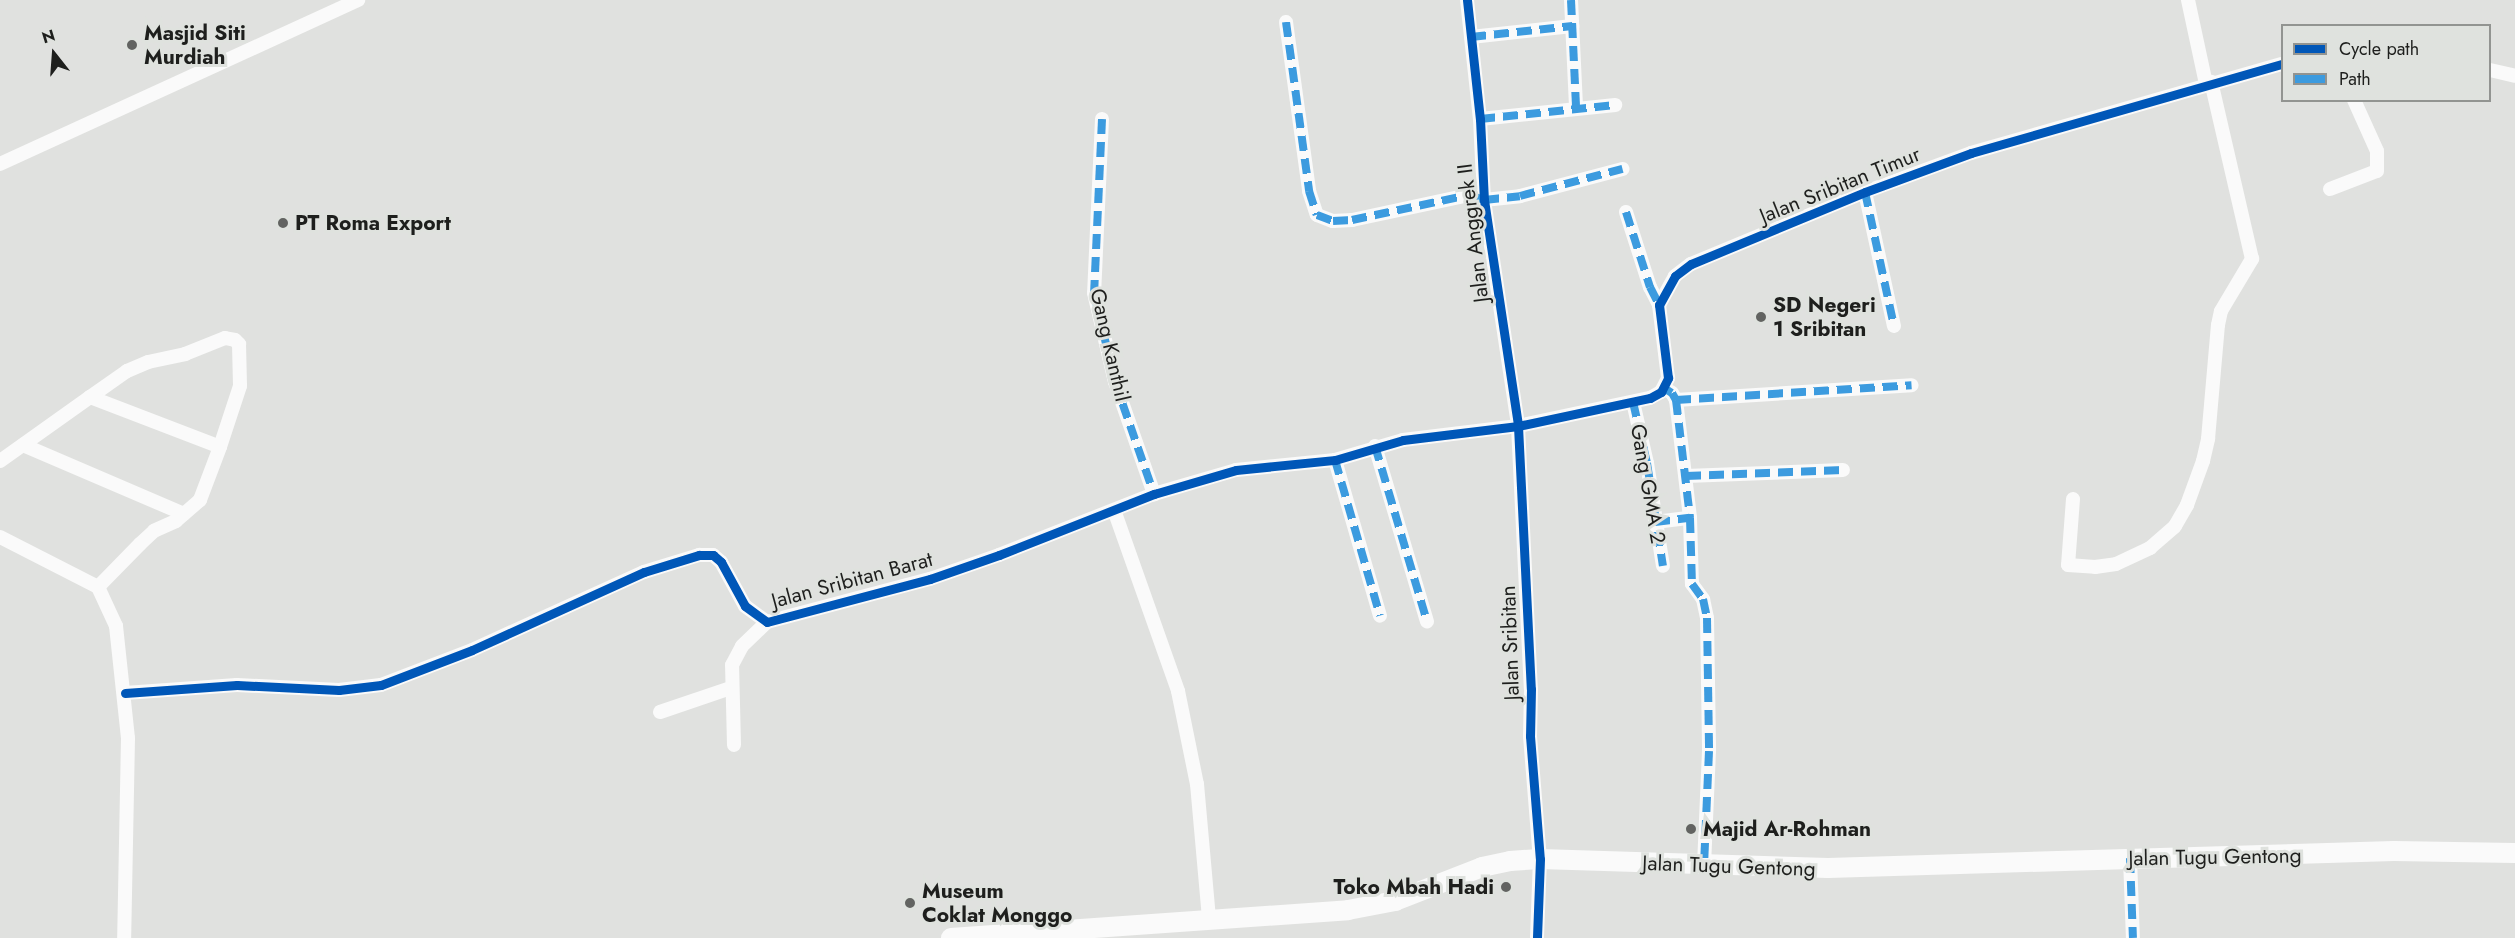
<!DOCTYPE html>
<html>
<head>
<meta charset="utf-8">
<style>
	body { margin:0 }
	#map { position:relative; width:2515px; height:938px; overflow:hidden; background:#e0e1df; font-family:Jost,sans-serif }
	div>[style] { position:absolute }
	.street>* { height:14px; margin:-7px; padding:0 7px; transform-origin:7px; border-radius:7px; background:#fafafa }
	.secondary>* { height:20px; margin:-10px; padding:0 10px; transform-origin:10px; border-radius:10px; background:#fafafa }
	.quiet>* { height:8px; margin-top:-4px; transform-origin:0; background:repeating-linear-gradient(90deg,#3c9bdf 0 15px,transparent 0 23px) }
	.cycleway>* { height:9px; margin:-4.5px; padding:0 4.5px; transform-origin:4.5px; border-radius:4.5px; background:#0057b8 }
	.dots>* { width:16px; height:16px; translate:-50% -50%; box-sizing:border-box; border:3px solid #dfe2de; border-radius:50% }
	span { translate:-50% -50%; white-space:nowrap; text-align:center; line-height:1.15; -webkit-text-stroke:6px #dfe2de; paint-order:stroke }
	.poi-label { font-size:21px; color:#1e1f1d; font-weight:700 }
	.left { translate:0 -50%; text-align:left }
	.right { translate:-100% -50%; text-align:right }
	.street-label { font-size:21px; color:#1e1f1d }
	.legend { position:absolute; left:2281px; top:24px; width:210px; height:78px; box-sizing:border-box; background:#dfe2de; border:2px solid #929491; margin:0; padding:8px 10px; list-style:none; font-size:18px; color:#1e1f1d }
	.legend li { display:flex; align-items:center; gap:12px; height:30px }
	.legend b { width:30px; border:2px solid #929491 }
	.north { position:absolute; left:24px; top:24px; width:60px; height:60px; -webkit-text-stroke:4px #dfe2de; paint-order:stroke; rotate:343deg; font-size:16px; font-weight:700; line-height:24px; text-align:center; color:#1e1f1d }
	.north::after { content:''; display:block; margin:auto; width:21px; height:27px; background:#1e1f1d; clip-path:polygon(50% 0,100% 100%,50% 72%,0 100%) }
</style>
</head>
<body>
<div id="map">
	<div class="street">
		<i style="left:1467px;top:0;width:120px;rotate:83.8deg"></i>
		<i style="left:1480px;top:119px;width:81px;rotate:87.2deg"></i>
		<i style="left:1484px;top:200px;width:229px;rotate:81.4deg"></i>
		<i style="left:1518px;top:426px;width:263px;rotate:87.2deg"></i>
		<i style="left:1531px;top:689px;width:47px;rotate:91.2deg"></i>
		<i style="left:1530px;top:736px;width:123px;rotate:85.4deg"></i>
		<i style="left:1540px;top:859px;width:79px;rotate:92.2deg"></i>
		<i style="left:1571px;top:0;width:108px;rotate:87.3deg"></i>
		<i style="left:2188px;top:0;width:86px;rotate:77.9deg"></i>
		<i style="left:1286px;top:22px;width:171px;rotate:82.2deg"></i>
		<i style="left:1309px;top:191px;width:25px;rotate:72deg"></i>
		<i style="left:1317px;top:215px;width:17px;rotate:21deg"></i>
		<i style="left:1333px;top:221px;width:19px;rotate:-3deg"></i>
		<i style="left:1352px;top:220px;width:120px;rotate:-12.1deg"></i>
		<i style="left:1469px;top:195px;width:16px;rotate:18deg"></i>
		<i style="left:1484px;top:200px;width:36px;rotate:-6deg"></i>
		<i style="left:1520px;top:196px;width:106px;rotate:-14.8deg"></i>
		<i style="left:1471px;top:37px;width:102px;rotate:-6.2deg"></i>
		<i style="left:2490px;top:70px;width:26px;rotate:13deg"></i>
		<i style="left:1102px;top:119px;width:174px;rotate:92.6deg"></i>
		<i style="left:1094px;top:293px;width:91px;rotate:76.7deg"></i>
		<i style="left:1115px;top:382px;width:119px;rotate:70.8deg"></i>
		<i style="left:1480px;top:119px;width:136px;rotate:-5.9deg"></i>
		<i style="left:0;top:164px;width:394px;rotate:-24.6deg"></i>
		<i style="left:2330px;top:189px;width:50px;rotate:-21deg"></i>
		<i style="left:2377px;top:171px;width:20px;rotate:-90deg"></i>
		<i style="left:2377px;top:151px;width:56px;rotate:-114.3deg"></i>
		<i style="left:1865px;top:192px;width:137px;rotate:77.8deg"></i>
		<i style="left:1626px;top:212px;width:79px;rotate:72.3deg"></i>
		<i style="left:1650px;top:287px;width:20px;rotate:63deg"></i>
		<i style="left:1664px;top:388px;width:9px;rotate:32deg"></i>
		<i style="left:1672px;top:393px;width:8px;rotate:60deg"></i>
		<i style="left:1676px;top:400px;width:119px;rotate:83.2deg"></i>
		<i style="left:1690px;top:518px;width:66px;rotate:88.3deg"></i>
		<i style="left:1692px;top:584px;width:19px;rotate:54deg"></i>
		<i style="left:1703px;top:599px;width:19px;rotate:78deg"></i>
		<i style="left:1707px;top:618px;width:133px;rotate:89.1deg"></i>
		<i style="left:1709px;top:751px;width:115px;rotate:92.5deg"></i>
		<i style="left:90px;top:397px;width:45px;rotate:-35.1deg"></i>
		<i style="left:127px;top:371px;width:23px;rotate:-23deg"></i>
		<i style="left:148px;top:362px;width:38px;rotate:-12deg"></i>
		<i style="left:185px;top:354px;width:43px;rotate:-21.8deg"></i>
		<i style="left:225px;top:338px;width:10px;rotate:11deg"></i>
		<i style="left:235px;top:340px;width:6px;rotate:45deg"></i>
		<i style="left:239px;top:344px;width:42px;rotate:88.6deg"></i>
		<i style="left:240px;top:386px;width:64px;rotate:108.2deg"></i>
		<i style="left:1676px;top:400px;width:236px;rotate:-3.6deg"></i>
		<i style="left:1633px;top:402px;width:63px;rotate:77.1deg"></i>
		<i style="left:1647px;top:463px;width:104px;rotate:81.2deg"></i>
		<i style="left:23px;top:445px;width:175px;rotate:23.2deg"></i>
		<i style="left:1375px;top:446px;width:183px;rotate:73.5deg"></i>
		<i style="left:1335px;top:460px;width:162px;rotate:73.9deg"></i>
		<i style="left:0;top:461px;width:110px;rotate:-35.4deg"></i>
		<i style="left:90px;top:397px;width:139px;rotate:21deg"></i>
		<i style="left:220px;top:447px;width:57px;rotate:110.7deg"></i>
		<i style="left:200px;top:500px;width:32px;rotate:139deg"></i>
		<i style="left:176px;top:521px;width:24px;rotate:156deg"></i>
		<i style="left:154px;top:531px;width:19px;rotate:137deg"></i>
		<i style="left:140px;top:544px;width:60px;rotate:134.3deg"></i>
		<i style="left:1686px;top:476px;width:157px;rotate:-2.2deg"></i>
		<i style="left:2073px;top:499px;width:66px;rotate:94.3deg"></i>
		<i style="left:2068px;top:565px;width:27px;rotate:4deg"></i>
		<i style="left:2095px;top:567px;width:21px;rotate:-8deg"></i>
		<i style="left:2116px;top:564px;width:38px;rotate:-25deg"></i>
		<i style="left:2150px;top:548px;width:33px;rotate:-41deg"></i>
		<i style="left:2175px;top:526px;width:24px;rotate:-60deg"></i>
		<i style="left:2187px;top:505px;width:47px;rotate:-70deg"></i>
		<i style="left:2203px;top:461px;width:23px;rotate:-77deg"></i>
		<i style="left:2208px;top:439px;width:114px;rotate:-85deg"></i>
		<i style="left:2218px;top:325px;width:14px;rotate:-78deg"></i>
		<i style="left:2221px;top:311px;width:61px;rotate:-59.2deg"></i>
		<i style="left:2252px;top:259px;width:182px;rotate:-103deg"></i>
		<i style="left:1114px;top:510px;width:192px;rotate:70.5deg"></i>
		<i style="left:1178px;top:691px;width:95px;rotate:78.5deg"></i>
		<i style="left:1197px;top:784px;width:136px;rotate:84.9deg"></i>
		<i style="left:1655px;top:522px;width:35px;rotate:-7deg"></i>
		<i style="left:0;top:537px;width:110px;rotate:27deg"></i>
		<i style="left:98px;top:587px;width:43px;rotate:65.2deg"></i>
		<i style="left:116px;top:626px;width:113px;rotate:83.9deg"></i>
		<i style="left:128px;top:738px;width:200px;rotate:91.1deg"></i>
		<i style="left:125px;top:693px;width:112px;rotate:-4.1deg"></i>
		<i style="left:237px;top:685px;width:102px;rotate:2.8deg"></i>
		<i style="left:339px;top:690px;width:42px;rotate:-6.8deg"></i>
		<i style="left:381px;top:685px;width:97px;rotate:-21deg"></i>
		<i style="left:472px;top:650px;width:189px;rotate:-24.4deg"></i>
		<i style="left:644px;top:572px;width:58px;rotate:-17.2deg"></i>
		<i style="left:699px;top:555px;width:14px"></i>
		<i style="left:713px;top:555px;width:11px;rotate:41deg"></i>
		<i style="left:721px;top:562px;width:50px;rotate:61.4deg"></i>
		<i style="left:745px;top:606px;width:27px;rotate:36deg"></i>
		<i style="left:767px;top:622px;width:169px;rotate:-14.8deg"></i>
		<i style="left:930px;top:579px;width:73px;rotate:-19.2deg"></i>
		<i style="left:999px;top:555px;width:167px;rotate:-21.5deg"></i>
		<i style="left:1154px;top:494px;width:85px;rotate:-16.3deg"></i>
		<i style="left:1236px;top:470px;width:100px;rotate:-5.8deg"></i>
		<i style="left:1335px;top:460px;width:71px;rotate:-16.4deg"></i>
		<i style="left:1403px;top:440px;width:116px;rotate:-6.9deg"></i>
		<i style="left:1518px;top:426px;width:135px;rotate:-12deg"></i>
		<i style="left:1650px;top:398px;width:13px;rotate:-29deg"></i>
		<i style="left:1661px;top:392px;width:16px;rotate:-63deg"></i>
		<i style="left:1668px;top:378px;width:74px;rotate:-97deg"></i>
		<i style="left:1659px;top:305px;width:33px;rotate:-61deg"></i>
		<i style="left:1675px;top:276px;width:20px;rotate:-37deg"></i>
		<i style="left:1691px;top:264px;width:188px;rotate:-22.5deg"></i>
		<i style="left:1865px;top:192px;width:113px;rotate:-20.2deg"></i>
		<i style="left:1971px;top:153px;width:323px;rotate:-16deg"></i>
		<i style="left:660px;top:712px;width:75px;rotate:-18.7deg"></i>
		<i style="left:734px;top:745px;width:80px;rotate:-91.4deg"></i>
		<i style="left:732px;top:665px;width:21px;rotate:-62deg"></i>
		<i style="left:742px;top:646px;width:35px;rotate:-44deg"></i>
		<i style="left:2130px;top:858px;width:80px;rotate:87.9deg"></i>
	</div>
	<div class="secondary">
		<i style="left:951px;top:938px;width:398px;rotate:-4deg"></i>
		<i style="left:1348px;top:910px;width:48px;rotate:-10.8deg"></i>
		<i style="left:1395px;top:901px;width:93px;rotate:-21.3deg"></i>
		<i style="left:1482px;top:867px;width:29px;rotate:-12deg"></i>
		<i style="left:1510px;top:861px;width:30px;rotate:-4deg"></i>
		<i style="left:1540px;top:859px;width:288px;rotate:1.8deg"></i>
		<i style="left:1828px;top:868px;width:566px;rotate:-1.72deg"></i>
		<i style="left:2394px;top:851px;width:121px;rotate:0.9deg"></i>
	</div>
	<div class="quiet">
		<i style="left:1571px;top:0;width:108px;rotate:87.3deg"></i>
		<i style="left:1286px;top:22px;width:171px;rotate:82.2deg"></i>
		<i style="left:1309px;top:191px;width:25px;rotate:72deg"></i>
		<i style="left:1317px;top:215px;width:17px;rotate:21deg"></i>
		<i style="left:1333px;top:221px;width:19px;rotate:-3deg"></i>
		<i style="left:1352px;top:220px;width:120px;rotate:-12.1deg"></i>
		<i style="left:1469px;top:195px;width:16px;rotate:18deg"></i>
		<i style="left:1484px;top:200px;width:36px;rotate:-6deg"></i>
		<i style="left:1520px;top:196px;width:106px;rotate:-14.8deg"></i>
		<i style="left:1471px;top:37px;width:102px;rotate:-6.2deg"></i>
		<i style="left:1102px;top:119px;width:174px;rotate:92.6deg"></i>
		<i style="left:1094px;top:293px;width:91px;rotate:76.7deg"></i>
		<i style="left:1115px;top:382px;width:119px;rotate:70.8deg"></i>
		<i style="left:1480px;top:119px;width:136px;rotate:-5.9deg"></i>
		<i style="left:1865px;top:192px;width:137px;rotate:77.8deg"></i>
		<i style="left:1626px;top:212px;width:79px;rotate:72.3deg"></i>
		<i style="left:1650px;top:287px;width:20px;rotate:63deg"></i>
		<i style="left:1664px;top:388px;width:9px;rotate:32deg"></i>
		<i style="left:1672px;top:393px;width:8px;rotate:60deg"></i>
		<i style="left:1676px;top:400px;width:119px;rotate:83.2deg"></i>
		<i style="left:1690px;top:518px;width:66px;rotate:88.3deg"></i>
		<i style="left:1692px;top:584px;width:19px;rotate:54deg"></i>
		<i style="left:1703px;top:599px;width:19px;rotate:78deg"></i>
		<i style="left:1707px;top:618px;width:133px;rotate:89.1deg"></i>
		<i style="left:1709px;top:751px;width:115px;rotate:92.5deg"></i>
		<i style="left:1676px;top:400px;width:236px;rotate:-3.6deg"></i>
		<i style="left:1633px;top:402px;width:63px;rotate:77.1deg"></i>
		<i style="left:1647px;top:463px;width:104px;rotate:81.2deg"></i>
		<i style="left:1375px;top:446px;width:183px;rotate:73.5deg"></i>
		<i style="left:1335px;top:460px;width:162px;rotate:73.9deg"></i>
		<i style="left:1686px;top:476px;width:157px;rotate:-2.2deg"></i>
		<i style="left:1655px;top:522px;width:35px;rotate:-7deg"></i>
		<i style="left:2130px;top:858px;width:80px;rotate:87.9deg"></i>
	</div>
	<div class="cycleway">
		<i style="left:1467px;top:0;width:120px;rotate:83.8deg"></i>
		<i style="left:1480px;top:119px;width:81px;rotate:87.2deg"></i>
		<i style="left:1484px;top:200px;width:229px;rotate:81.4deg"></i>
		<i style="left:1518px;top:426px;width:263px;rotate:87.2deg"></i>
		<i style="left:1531px;top:689px;width:47px;rotate:91.2deg"></i>
		<i style="left:1530px;top:736px;width:123px;rotate:85.4deg"></i>
		<i style="left:1540px;top:859px;width:79px;rotate:92.2deg"></i>
		<i style="left:125px;top:693px;width:112px;rotate:-4.1deg"></i>
		<i style="left:237px;top:685px;width:102px;rotate:2.8deg"></i>
		<i style="left:339px;top:690px;width:42px;rotate:-6.8deg"></i>
		<i style="left:381px;top:685px;width:97px;rotate:-21deg"></i>
		<i style="left:472px;top:650px;width:189px;rotate:-24.4deg"></i>
		<i style="left:644px;top:572px;width:58px;rotate:-17.2deg"></i>
		<i style="left:699px;top:555px;width:14px"></i>
		<i style="left:713px;top:555px;width:11px;rotate:41deg"></i>
		<i style="left:721px;top:562px;width:50px;rotate:61.4deg"></i>
		<i style="left:745px;top:606px;width:27px;rotate:36deg"></i>
		<i style="left:767px;top:622px;width:169px;rotate:-14.8deg"></i>
		<i style="left:930px;top:579px;width:73px;rotate:-19.2deg"></i>
		<i style="left:999px;top:555px;width:167px;rotate:-21.5deg"></i>
		<i style="left:1154px;top:494px;width:85px;rotate:-16.3deg"></i>
		<i style="left:1236px;top:470px;width:100px;rotate:-5.8deg"></i>
		<i style="left:1335px;top:460px;width:71px;rotate:-16.4deg"></i>
		<i style="left:1403px;top:440px;width:116px;rotate:-6.9deg"></i>
		<i style="left:1518px;top:426px;width:135px;rotate:-12deg"></i>
		<i style="left:1650px;top:398px;width:13px;rotate:-29deg"></i>
		<i style="left:1661px;top:392px;width:16px;rotate:-63deg"></i>
		<i style="left:1668px;top:378px;width:74px;rotate:-97deg"></i>
		<i style="left:1659px;top:305px;width:33px;rotate:-61deg"></i>
		<i style="left:1675px;top:276px;width:20px;rotate:-37deg"></i>
		<i style="left:1691px;top:264px;width:188px;rotate:-22.5deg"></i>
		<i style="left:1865px;top:192px;width:113px;rotate:-20.2deg"></i>
		<i style="left:1971px;top:153px;width:323px;rotate:-16deg"></i>
	</div>
	<div class="dots">
		<i style="left:132px;top:45px;background:#626361"></i>
		<i style="left:283px;top:223px;background:#626361"></i>
		<i style="left:1761px;top:317px;background:#626361"></i>
		<i style="left:1691px;top:829px;background:#626361"></i>
		<i style="left:1506px;top:887px;background:#626361"></i>
		<i style="left:910px;top:903px;background:#626361"></i>
	</div>
	<div class="poi-label">
		<span class="left" style="left:144px;top:45px">Masjid Siti<br>Murdiah</span>
		<span class="left" style="left:295px;top:223px">PT Roma Export</span>
		<span class="left" style="left:1773px;top:317px">SD Negeri<br>1 Sribitan</span>
		<span class="left" style="left:1703px;top:829px">Majid Ar-Rohman</span>
		<span class="right" style="left:1494px;top:887px">Toko Mbah Hadi</span>
		<span class="left" style="left:922px;top:903px">Museum<br>Coklat Monggo</span>
	</div>
	<div class="street-label">
		<span style="left:1840px;top:185px;rotate:-22deg">Jalan Sribitan Timur</span>
		<span style="left:1473px;top:233px;rotate:-97deg">Jalan Anggrek II</span>
		<span style="left:1110px;top:345px;rotate:77deg">Gang Kanthil</span>
		<span style="left:1648px;top:484px;rotate:80deg">Gang GMA 2</span>
		<span style="left:852px;top:580px;rotate:-15deg">Jalan Sribitan Barat</span>
		<span style="left:1510px;top:643px;rotate:-92deg">Jalan Sribitan</span>
		<span style="left:2215px;top:857px;rotate:-1deg">Jalan Tugu Gentong</span>
		<span style="left:1729px;top:866px;rotate:2deg">Jalan Tugu Gentong</span>
	</div>
	<ul class="legend">
	<li><b style="height:8px;background:#0057b8"></b>Cycle path</li>
	<li><b style="height:8px;background:#3c9bdf"></b>Path</li>
	</ul>
	<div class="north">N</div>
</div>
</body>
</html>
